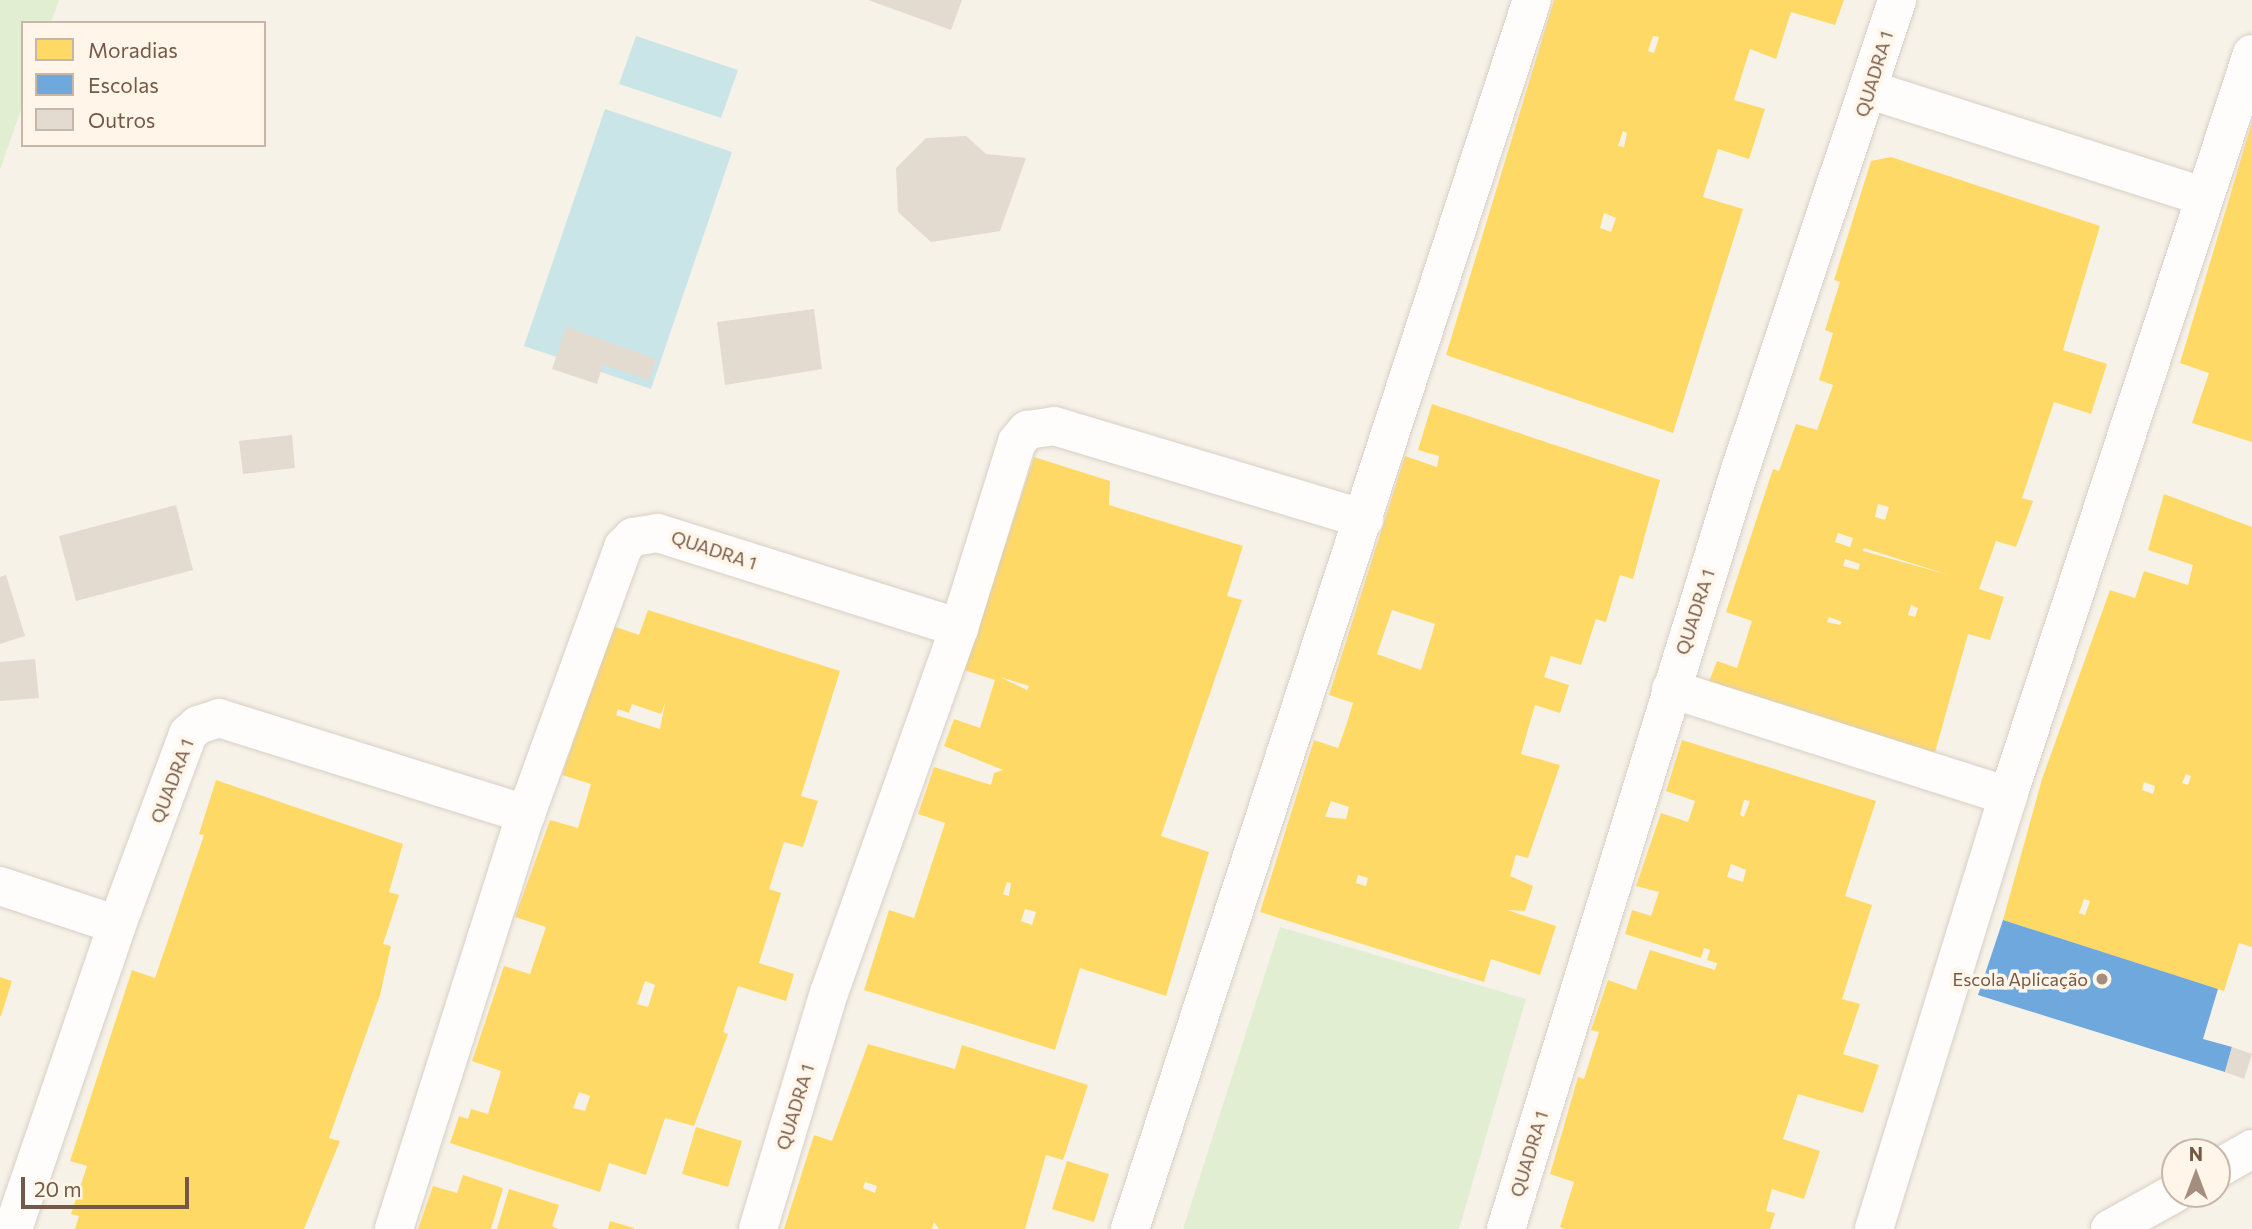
<!DOCTYPE html>
<html>
<head>
<meta charset="utf-8">
<style>
	body { margin:0 }
	#map { position:relative; width:2252px; height:1229px; overflow:hidden; background:#f7f2e8; font-family:Commissioner,sans-serif }
	div>[style] { position:absolute }
	.green>* { inset:0; background:#e2eed2 }
	.water>* { inset:0; background:#cae5e7 }
	.homes>* { inset:0; background:#ffd966 }
	.schools>* { inset:0; background:#6fa8dc }
	.building>* { inset:0; background:#e3dad0 }
	.roads { filter:drop-shadow(0 0 2px #d8cfc6) drop-shadow(0 0 2px #d8cfc6) }
	.pedestrian>* { height:38px; margin:-19px; padding:0 19px; transform-origin:19px; border-radius:19px; background:#fefdfc }
	.minor>* { height:38px; margin:-19px; padding:0 19px; transform-origin:19px; border-radius:19px; background:#fefdfc }
	.tertiary>* { height:38px; margin:-19px; padding:0 19px; transform-origin:19px; border-radius:19px; background:#fefdfc }
	.dots>* { width:19px; height:19px; translate:-50% -50%; box-sizing:border-box; border:4px solid #fff6e9; border-radius:50% }
	span { translate:-50% -50%; white-space:nowrap; text-align:center; line-height:1.15; -webkit-text-stroke:7px #fff6e9; paint-order:stroke }
	.street-label { font-size:18px; color:#765847 }
	.poi-label { font-size:18px; color:#765847 }
	.right { translate:-100% -50%; text-align:right }
	.legend { position:absolute; left:21px; top:21px; width:245px; height:126px; box-sizing:border-box; background:#fff6e9; border:2px solid #c8b7a8; margin:0; padding:9px 12px; list-style:none; font-size:21px; color:#765847 }
	.legend li { display:flex; align-items:center; gap:14px; height:35px }
	.legend b { width:35px; border:2px solid #c8b7a8 }
	.north { position:absolute; left:2161px; top:1138px; width:70px; height:70px; box-sizing:border-box; background:#fff6e9; border:2px solid #c8b7a8; border-radius:50%; rotate:0deg; font-size:19px; font-weight:700; line-height:28px; text-align:center; color:#765847 }
	.north::after { content:''; display:block; margin:auto; width:24px; height:32px; background:#a38e7f; clip-path:polygon(50% 0,100% 100%,50% 72%,0 100%) }
	.scale { position:absolute; left:21px; top:1177px; width:168px; height:32px; box-sizing:border-box; border:4px solid #765847; border-top:0; padding-left:9px; font-size:21px; line-height:24px; white-space:nowrap; color:#765847; -webkit-text-stroke:5px #fff6e9; paint-order:stroke }
</style>
</head>
<body>
<div id="map">
	<div class="green">
		<i style="clip-path:polygon(0 0,59px 0,51px 23px,23px 23px,23px 104px,0 170px)"></i>
		<i style="clip-path:polygon(1280px 927px,1526px 999px,1459px 1229px,1183px 1229px)"></i>
	</div>
	<div class="water">
		<i style="clip-path:polygon(636px 36px,738px 70px,721px 118px,619px 84px)"></i>
		<i style="clip-path:polygon(605px 109px,732px 152px,651px 389px,524px 346px)"></i>
	</div>
	<div class="homes">
		<i style="clip-path:polygon(evenodd,1554px 0,1844px 0,1835px 25px,1791px 12px,1776px 59px,1750px 49px,1734px 100px,1765px 109px,1749px 159px,1718px 149px,1703px 197px,1743px 209px,1673px 433px,1446px 355px,1554px 0,1653px 36px,1659px 37px,1654px 53px,1648px 51px,1653px 36px,1554px 0,1623px 131px,1627px 133px,1624px 147px,1618px 146px,1623px 131px,1554px 0,1604px 213px,1616px 218px,1611px 232px,1600px 228px,1604px 213px)"></i>
		<i style="clip-path:polygon(2252px 122px,2252px 442px,2192px 423px,2209px 373px,2180px 363px)"></i>
		<i style="clip-path:polygon(evenodd,1891px 157px,2100px 226px,2063px 350px,2107px 364px,2091px 414px,2054px 402px,2022px 498px,2033px 501px,2016px 547px,1996px 541px,1979px 589px,2004px 597px,1990px 640px,1968px 634px,1934px 756px,1708px 684px,1717px 661px,1737px 668px,1752px 621px,1726px 612px,1773px 469px,1779px 471px,1796px 424px,1817px 430px,1833px 385px,1819px 380px,1833px 333px,1825px 330px,1840px 282px,1834px 280px,1871px 161px,1891px 157px,1878px 504px,1889px 507px,1885px 520px,1875px 517px,1878px 504px,1891px 157px,1838px 533px,1853px 538px,1850px 547px,1835px 542px,1838px 533px,1891px 157px,1864px 548px,1949px 575px,1863px 551px,1864px 548px,1891px 157px,1845px 559px,1860px 564px,1858px 570px,1843px 566px,1845px 559px,1891px 157px,1911px 605px,1918px 608px,1915px 617px,1908px 615px,1911px 605px,1891px 157px,1829px 617px,1842px 622px,1840px 625px,1827px 622px,1829px 617px)"></i>
		<i style="clip-path:polygon(evenodd,1432px 404px,1660px 480px,1633px 579px,1620px 575px,1606px 622px,1596px 619px,1581px 665px,1551px 656px,1544px 677px,1569px 685px,1560px 713px,1535px 705px,1521px 754px,1560px 765px,1528px 858px,1516px 855px,1510px 876px,1533px 886px,1525px 911px,1507px 910px,1556px 926px,1540px 975px,1491px 959px,1484px 982px,1260px 912px,1314px 740px,1338px 748px,1346px 726px,1353px 703px,1329px 695px,1405px 456px,1437px 467px,1439px 456px,1418px 450px,1432px 404px,1392px 610px,1435px 624px,1421px 670px,1377px 654px,1392px 610px,1432px 404px,1331px 801px,1349px 807px,1346px 819px,1325px 817px,1331px 801px,1432px 404px,1358px 875px,1368px 878px,1366px 886px,1356px 883px,1358px 875px)"></i>
		<i style="clip-path:polygon(evenodd,1034px 457px,1110px 481px,1109px 505px,1243px 546px,1227px 596px,1242px 600px,1161px 836px,1209px 852px,1166px 996px,1080px 968px,1055px 1050px,864px 990px,889px 910px,914px 918px,945px 823px,918px 814px,934px 767px,991px 785px,994px 773px,1003px 770px,944px 746px,954px 719px,980px 728px,995px 680px,964px 670px,1034px 457px,1000px 677px,1029px 686px,1027px 690px,1000px 677px,1034px 457px,1007px 882px,1011px 883px,1009px 896px,1003px 894px,1007px 882px,1034px 457px,1025px 909px,1036px 912px,1032px 925px,1021px 921px,1025px 909px)"></i>
		<i style="clip-path:polygon(evenodd,2164px 494px,2252px 527px,2252px 947px,2239px 943px,2224px 991px,2003px 920px,2042px 779px,2110px 590px,2135px 598px,2144px 571px,2188px 585px,2193px 565px,2148px 550px,2164px 494px,2186px 774px,2191px 776px,2188px 785px,2182px 783px,2186px 774px,2164px 494px,2144px 782px,2155px 786px,2153px 794px,2142px 790px,2144px 782px,2164px 494px,2084px 899px,2090px 901px,2085px 915px,2079px 913px,2084px 899px)"></i>
		<i style="clip-path:polygon(evenodd,648px 610px,840px 671px,801px 796px,818px 801px,803px 847px,784px 842px,769px 889px,781px 893px,759px 963px,794px 974px,786px 1001px,738px 986px,723px 1032px,728px 1034px,694px 1126px,665px 1118px,646px 1175px,609px 1163px,600px 1192px,450px 1143px,459px 1116px,468px 1119px,471px 1109px,488px 1114px,501px 1071px,472px 1061px,504px 966px,530px 974px,546px 927px,515px 917px,550px 820px,578px 828px,591px 784px,562px 775px,613px 626px,639px 635px,648px 610px,665px 703px,660px 729px,616px 715px,618px 709px,629px 713px,632px 704px,661px 714px,665px 703px,648px 610px,645px 981px,655px 985px,648px 1007px,637px 1004px,645px 981px,648px 610px,579px 1092px,590px 1096px,585px 1111px,573px 1108px,579px 1092px)"></i>
		<i style="clip-path:polygon(evenodd,1682px 740px,1876px 801px,1845px 896px,1872px 905px,1842px 999px,1860px 1004px,1843px 1054px,1879px 1065px,1863px 1113px,1798px 1094px,1783px 1139px,1820px 1151px,1804px 1199px,1772px 1189px,1766px 1211px,1775px 1213px,1770px 1229px,1565px 1229px,1560px 1227px,1574px 1182px,1550px 1174px,1578px 1077px,1584px 1079px,1599px 1032px,1591px 1030px,1608px 980px,1636px 990px,1650px 950px,1715px 970px,1717px 963px,1707px 960px,1710px 950px,1704px 948px,1701px 958px,1625px 934px,1632px 910px,1651px 916px,1659px 892px,1636px 886px,1661px 813px,1688px 822px,1695px 801px,1666px 791px,1682px 740px,1744px 800px,1750px 801px,1744px 817px,1740px 815px,1744px 800px,1682px 740px,1731px 864px,1746px 870px,1743px 882px,1727px 877px,1731px 864px)"></i>
		<i style="clip-path:polygon(216px 780px,403px 844px,389px 892px,399px 895px,383px 944px,391px 946px,380px 995px,329px 1138px,340px 1141px,304px 1229px,75px 1229px,79px 1216px,71px 1214px,87px 1166px,70px 1161px,132px 970px,155px 978px,204px 835px,199px 834px)"></i>
		<i style="clip-path:polygon(0 977px,12px 981px,1px 1016px,0 1016px)"></i>
		<i style="clip-path:polygon(evenodd,868px 1044px,955px 1069px,962px 1045px,1088px 1085px,1063px 1160px,1046px 1155px,1025px 1229px,939px 1229px,934px 1222px,932px 1229px,784px 1229px,814px 1135px,832px 1141px,868px 1044px,865px 1182px,877px 1186px,875px 1193px,863px 1188px,865px 1182px)"></i>
		<i style="clip-path:polygon(696px 1127px,742px 1141px,728px 1187px,682px 1174px)"></i>
		<i style="clip-path:polygon(1067px 1161px,1109px 1174px,1094px 1222px,1052px 1209px)"></i>
		<i style="clip-path:polygon(463px 1175px,503px 1188px,491px 1229px,418px 1229px,433px 1186px,457px 1193px)"></i>
		<i style="clip-path:polygon(509px 1189px,559px 1205px,552px 1226px,558px 1229px,497px 1229px)"></i>
		<i style="clip-path:polygon(610px 1221px,634px 1228px,634px 1229px,608px 1229px)"></i>
	</div>
	<div class="schools">
		<i style="clip-path:polygon(2003px 920px,2218px 989px,2203px 1039px,2232px 1047px,2225px 1072px,1978px 995px)"></i>
	</div>
	<div class="building">
		<i style="clip-path:polygon(868px 0,962px 0,951px 30px)"></i>
		<i style="clip-path:polygon(966px 136px,986px 154px,1026px 158px,1000px 231px,931px 242px,898px 212px,896px 168px,926px 138px)"></i>
		<i style="clip-path:polygon(814px 309px,822px 369px,725px 385px,717px 322px)"></i>
		<i style="clip-path:polygon(566px 327px,656px 359px,649px 380px,603px 364px,597px 384px,552px 369px)"></i>
		<i style="clip-path:polygon(292px 435px,295px 468px,243px 474px,239px 441px)"></i>
		<i style="clip-path:polygon(176px 505px,193px 570px,76px 601px,59px 536px)"></i>
		<i style="clip-path:polygon(6px 575px,25px 636px,0 644px,0 577px)"></i>
		<i style="clip-path:polygon(35px 659px,39px 698px,0 701px,0 662px)"></i>
		<i style="clip-path:polygon(2232px 1047px,2252px 1054px,2244px 1079px,2225px 1072px)"></i>
	</div>
	<div class="roads">
		<div class="pedestrian">
			<i style="left:1671px;top:689px;width:354px;rotate:17.6deg"></i>
		</div>
		<div class="minor">
			<i style="left:1870px;top:90px;width:349px;rotate:17.7deg"></i>
			<i style="left:0;top:886px;width:123px;rotate:18.4deg"></i>
			<i style="left:13px;top:1229px;width:321px;rotate:-71.1deg"></i>
			<i style="left:117px;top:925px;width:204px;rotate:-69.6deg"></i>
			<i style="left:188px;top:734px;width:13px;rotate:-42deg"></i>
			<i style="left:198px;top:725px;width:22px;rotate:-18deg"></i>
			<i style="left:219px;top:718px;width:322px;rotate:17.4deg"></i>
			<i style="left:394px;top:1229px;width:435px;rotate:-72.4deg"></i>
			<i style="left:526px;top:814px;width:284px;rotate:-70deg"></i>
			<i style="left:623px;top:547px;width:14px;rotate:-45deg"></i>
			<i style="left:633px;top:537px;width:25px;rotate:-9deg"></i>
			<i style="left:658px;top:533px;width:316px;rotate:17.5deg"></i>
			<i style="left:758px;top:1229px;width:246px;rotate:-73.3deg"></i>
			<i style="left:829px;top:993px;width:387px;rotate:-70.4deg"></i>
			<i style="left:959px;top:628px;width:195px;rotate:-72.7deg"></i>
			<i style="left:1017px;top:442px;width:16px;rotate:-50deg"></i>
			<i style="left:1027px;top:430px;width:27px;rotate:-8deg"></i>
			<i style="left:1054px;top:426px;width:324px;rotate:16.7deg"></i>
			<i style="left:1130px;top:1229px;width:1293px;rotate:-71.89deg"></i>
			<i style="left:1506px;top:1229px;width:794px;rotate:-72.87deg"></i>
			<i style="left:1740px;top:470px;width:496px;rotate:-71.5deg"></i>
			<i style="left:1874px;top:1229px;width:453px;rotate:-72.8deg"></i>
			<i style="left:2008px;top:796px;width:781px;rotate:-71.8deg"></i>
		</div>
		<div class="tertiary">
			<i style="left:2217px;top:1169px;width:40px;rotate:-29.7deg"></i>
			<i style="left:2110px;top:1229px;width:74px;rotate:-29deg"></i>
		</div>
	</div>
	<div class="dots">
		<i style="left:2102px;top:979px;background:#a38e7f"></i>
	</div>
	<div class="street-label">
		<span style="left:1874px;top:74px;rotate:-73deg">QUADRA 1</span>
		<span style="left:714px;top:550px;rotate:18deg">QUADRA 1</span>
		<span style="left:1695px;top:612px;rotate:-72deg">QUADRA 1</span>
		<span style="left:172px;top:781px;rotate:-69deg">QUADRA 1</span>
		<span style="left:795px;top:1107px;rotate:-73deg">QUADRA 1</span>
		<span style="left:1529px;top:1154px;rotate:-73deg">QUADRA 1</span>
	</div>
	<div class="poi-label">
		<span class="right" style="left:2088px;top:979px">Escola Aplicação</span>
	</div>
	<ul class="legend">
	<li><b style="height:19px;background:#ffd966"></b>Moradias</li>
	<li><b style="height:19px;background:#6fa8dc"></b>Escolas</li>
	<li><b style="height:19px;background:#e3dad0"></b>Outros</li>
	</ul>
	<div class="north">N</div>
	<div class="scale">20 m</div>
</div>
</body>
</html>
